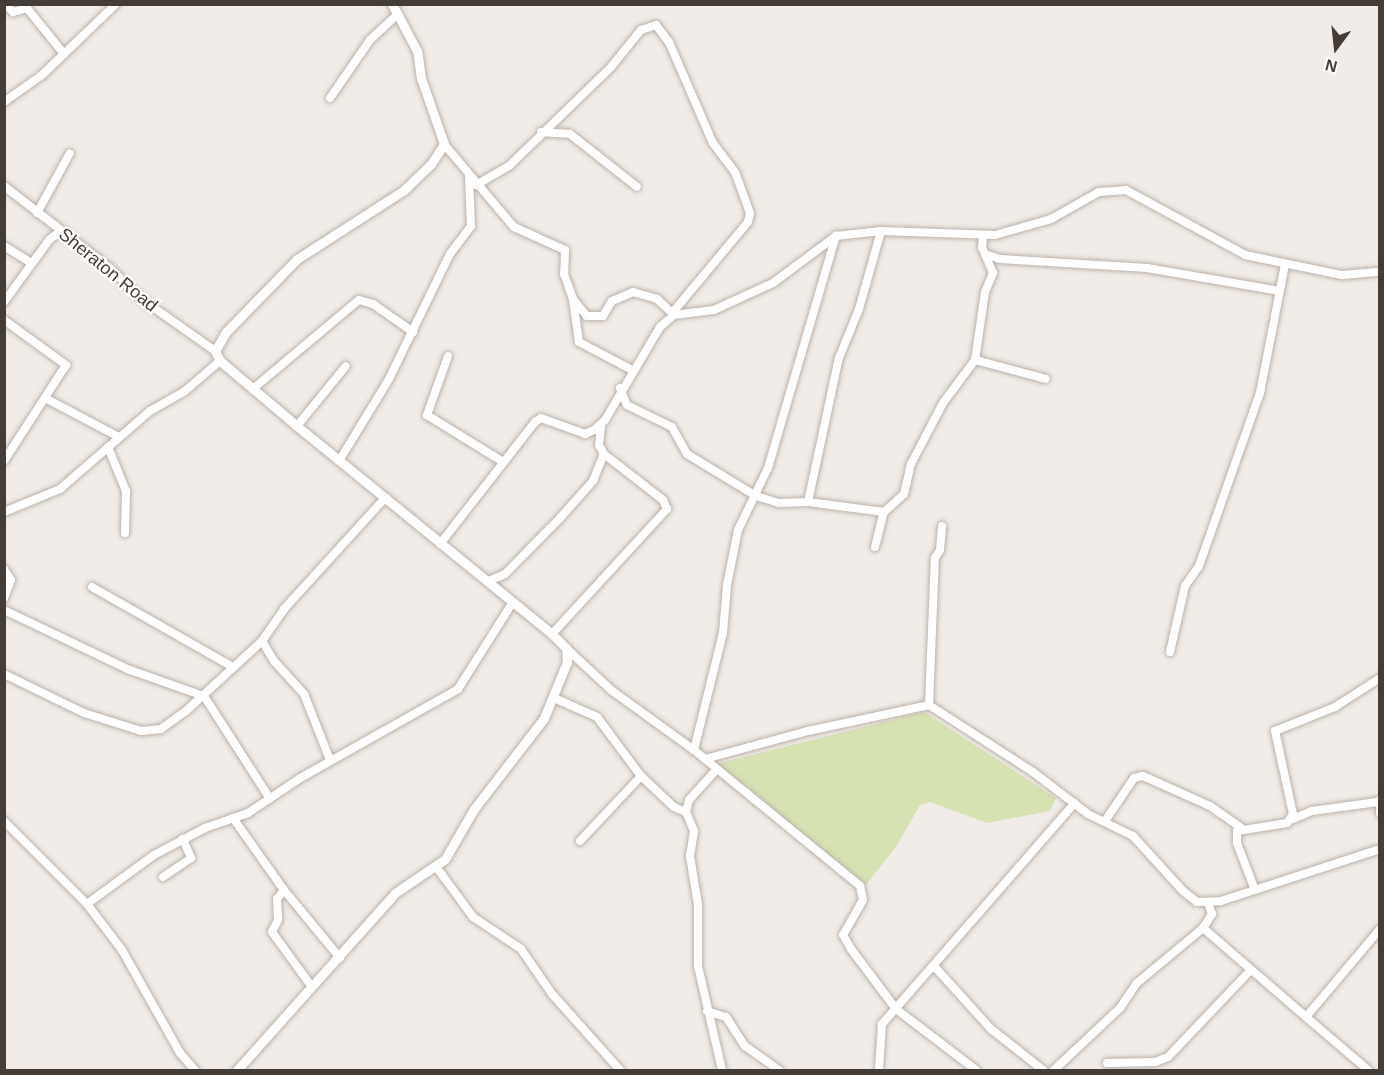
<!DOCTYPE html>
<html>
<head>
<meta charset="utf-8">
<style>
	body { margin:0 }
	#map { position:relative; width:1384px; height:1075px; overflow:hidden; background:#f1ece7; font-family:Helvetica,sans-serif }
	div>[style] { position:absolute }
	.green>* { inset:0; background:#d7e2b3 }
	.roads { filter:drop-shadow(0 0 2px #bcb2aa) drop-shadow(0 0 2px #bcb2aa) }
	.minor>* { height:8px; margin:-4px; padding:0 4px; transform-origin:4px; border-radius:4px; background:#fff }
	.tertiary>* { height:9px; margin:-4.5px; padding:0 4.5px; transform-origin:4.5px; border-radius:4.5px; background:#fff }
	span { translate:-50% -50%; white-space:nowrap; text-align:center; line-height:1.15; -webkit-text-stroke:4.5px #fff; paint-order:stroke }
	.street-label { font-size:18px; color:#443c36 }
	.frame { position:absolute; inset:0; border:6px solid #443c36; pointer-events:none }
	.north { position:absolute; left:1306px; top:18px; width:60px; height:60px; -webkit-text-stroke:4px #fff; paint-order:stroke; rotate:195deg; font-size:16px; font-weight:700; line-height:24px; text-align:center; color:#443c36 }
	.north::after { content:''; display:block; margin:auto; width:21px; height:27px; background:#443c36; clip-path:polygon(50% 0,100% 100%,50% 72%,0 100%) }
</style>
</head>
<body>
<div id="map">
	<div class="green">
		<i style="clip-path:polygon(924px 712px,1056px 798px,1050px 811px,987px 823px,930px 802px,920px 805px,896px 847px,865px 886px,716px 764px)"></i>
	</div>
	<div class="roads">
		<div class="minor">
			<i style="left:6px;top:4px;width:11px;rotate:49deg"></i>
			<i style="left:13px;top:12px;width:15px;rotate:-16deg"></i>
			<i style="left:27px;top:8px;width:59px;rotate:51.2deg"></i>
			<i style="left:330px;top:98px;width:70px;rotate:-55.4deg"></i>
			<i style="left:370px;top:40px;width:38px;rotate:-43deg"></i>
			<i style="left:4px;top:102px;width:47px;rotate:-35.4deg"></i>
			<i style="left:42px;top:75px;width:103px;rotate:-43.8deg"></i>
			<i style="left:541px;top:132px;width:29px;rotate:4deg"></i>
			<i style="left:570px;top:134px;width:85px;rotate:38.3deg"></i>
			<i style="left:444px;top:144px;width:109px;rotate:49.9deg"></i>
			<i style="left:514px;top:227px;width:56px;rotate:24.3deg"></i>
			<i style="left:565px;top:250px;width:24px;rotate:92deg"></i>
			<i style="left:564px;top:274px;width:27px;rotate:70deg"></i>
			<i style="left:573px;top:299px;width:22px;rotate:51deg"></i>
			<i style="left:587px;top:316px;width:16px"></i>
			<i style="left:603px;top:316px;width:17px;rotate:-59deg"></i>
			<i style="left:612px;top:301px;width:23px;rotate:-23deg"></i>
			<i style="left:633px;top:292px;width:25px;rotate:16deg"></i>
			<i style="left:657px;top:299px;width:23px;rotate:43deg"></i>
			<i style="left:476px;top:185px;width:39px;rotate:-30deg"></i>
			<i style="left:510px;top:165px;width:141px;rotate:-44.1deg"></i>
			<i style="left:611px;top:67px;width:48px;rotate:-51deg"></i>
			<i style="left:641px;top:30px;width:16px;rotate:-18deg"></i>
			<i style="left:656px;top:25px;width:21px;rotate:53deg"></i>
			<i style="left:669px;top:42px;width:110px;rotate:66.5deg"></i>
			<i style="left:713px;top:143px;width:36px;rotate:53deg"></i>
			<i style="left:735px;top:172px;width:44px;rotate:69.9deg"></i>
			<i style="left:750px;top:213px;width:9px;rotate:103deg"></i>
			<i style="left:748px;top:222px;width:117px;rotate:129.8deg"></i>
			<i style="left:4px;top:186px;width:135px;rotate:37.8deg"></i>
			<i style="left:111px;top:269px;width:41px;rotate:45deg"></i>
			<i style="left:140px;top:298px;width:92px;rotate:35.2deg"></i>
			<i style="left:37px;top:213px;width:68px;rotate:-61.2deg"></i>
			<i style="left:4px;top:246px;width:32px;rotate:32deg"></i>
			<i style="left:985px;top:254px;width:16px;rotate:18deg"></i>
			<i style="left:1000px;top:259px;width:147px;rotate:3.5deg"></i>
			<i style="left:1147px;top:268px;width:135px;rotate:9.8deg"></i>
			<i style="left:573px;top:300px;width:42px;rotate:81.9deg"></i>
			<i style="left:579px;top:342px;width:60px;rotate:27.8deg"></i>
			<i style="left:4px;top:302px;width:78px;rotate:-53.9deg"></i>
			<i style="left:50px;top:239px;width:14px;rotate:-36deg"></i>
			<i style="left:4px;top:320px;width:77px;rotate:36deg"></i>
			<i style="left:66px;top:365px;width:114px;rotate:122.9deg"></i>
			<i style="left:448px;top:356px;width:63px;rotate:109.6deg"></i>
			<i style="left:427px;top:415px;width:89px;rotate:31.7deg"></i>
			<i style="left:975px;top:360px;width:73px;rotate:15deg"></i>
			<i style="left:254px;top:388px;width:137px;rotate:-40deg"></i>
			<i style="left:359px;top:300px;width:15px;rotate:16deg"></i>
			<i style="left:373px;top:304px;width:49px;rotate:35deg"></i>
			<i style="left:620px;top:388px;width:18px;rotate:68deg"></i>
			<i style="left:627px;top:405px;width:50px;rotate:26.1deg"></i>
			<i style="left:672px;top:427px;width:31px;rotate:61deg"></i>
			<i style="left:687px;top:454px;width:81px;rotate:31.3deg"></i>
			<i style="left:756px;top:496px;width:24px;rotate:17deg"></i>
			<i style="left:779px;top:503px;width:29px;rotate:-2deg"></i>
			<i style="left:808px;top:502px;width:77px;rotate:7.5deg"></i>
			<i style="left:45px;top:398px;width:84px;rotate:27.8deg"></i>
			<i style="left:297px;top:426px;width:77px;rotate:-50.8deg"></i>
			<i style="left:108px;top:447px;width:48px;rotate:67.8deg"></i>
			<i style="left:126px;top:491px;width:42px;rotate:91.4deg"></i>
			<i style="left:339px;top:461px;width:96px;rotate:-58.6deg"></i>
			<i style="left:389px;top:379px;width:139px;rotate:-64deg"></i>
			<i style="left:450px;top:254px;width:35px;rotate:-53deg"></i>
			<i style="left:471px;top:226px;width:49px;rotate:-92.3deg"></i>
			<i style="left:808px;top:502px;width:147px;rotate:-77.9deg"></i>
			<i style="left:839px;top:358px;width:53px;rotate:-67.8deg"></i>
			<i style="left:859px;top:309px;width:81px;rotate:-74.2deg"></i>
			<i style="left:4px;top:512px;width:61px;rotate:-22.3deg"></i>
			<i style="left:60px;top:489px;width:119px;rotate:-40.9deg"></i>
			<i style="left:150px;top:411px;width:40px;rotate:-29.7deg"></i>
			<i style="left:185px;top:391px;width:46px;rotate:-40.6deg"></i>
			<i style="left:440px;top:544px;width:155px;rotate:-52.1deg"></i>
			<i style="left:535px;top:422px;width:7px;rotate:-34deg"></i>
			<i style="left:541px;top:418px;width:47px;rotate:20deg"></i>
			<i style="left:585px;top:434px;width:10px;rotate:-24deg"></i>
			<i style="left:594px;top:430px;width:15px;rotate:-42deg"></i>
			<i style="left:605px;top:420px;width:108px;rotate:-59.4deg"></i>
			<i style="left:660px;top:327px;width:18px;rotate:-41deg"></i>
			<i style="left:674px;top:315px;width:40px;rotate:-7.1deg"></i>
			<i style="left:714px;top:310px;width:65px;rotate:-24.6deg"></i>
			<i style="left:773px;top:283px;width:79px;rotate:-36.7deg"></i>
			<i style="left:836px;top:236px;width:45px;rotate:-6.3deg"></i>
			<i style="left:881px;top:231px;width:114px;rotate:2deg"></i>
			<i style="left:995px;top:235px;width:58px;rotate:-15.9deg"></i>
			<i style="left:1051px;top:219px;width:55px;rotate:-29.4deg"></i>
			<i style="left:1099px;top:192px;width:27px;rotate:-4deg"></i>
			<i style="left:1126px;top:190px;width:136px;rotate:28.6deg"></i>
			<i style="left:1245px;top:255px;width:99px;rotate:11.7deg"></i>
			<i style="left:1342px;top:275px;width:38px;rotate:-5deg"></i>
			<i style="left:875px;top:547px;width:36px;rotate:-76deg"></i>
			<i style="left:884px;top:512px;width:27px;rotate:-42deg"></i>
			<i style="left:904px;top:494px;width:31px;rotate:-77deg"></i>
			<i style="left:911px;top:464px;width:69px;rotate:-62.3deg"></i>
			<i style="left:943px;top:403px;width:54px;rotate:-53.3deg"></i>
			<i style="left:975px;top:360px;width:69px;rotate:-81.6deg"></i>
			<i style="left:985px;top:292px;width:21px;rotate:-67deg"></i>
			<i style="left:993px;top:273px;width:28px;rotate:-113deg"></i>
			<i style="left:982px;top:247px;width:10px;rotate:-84deg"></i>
			<i style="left:4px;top:569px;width:13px;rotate:58deg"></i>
			<i style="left:11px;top:580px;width:19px;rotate:111deg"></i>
			<i style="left:489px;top:581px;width:17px;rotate:-24deg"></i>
			<i style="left:505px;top:574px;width:78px;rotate:-45.5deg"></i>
			<i style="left:560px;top:518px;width:50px;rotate:-48.3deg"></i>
			<i style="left:593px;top:481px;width:29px;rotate:-68deg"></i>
			<i style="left:92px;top:587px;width:162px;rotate:29.6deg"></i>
			<i style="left:4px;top:610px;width:140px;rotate:25.5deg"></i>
			<i style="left:130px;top:670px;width:78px;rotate:19.4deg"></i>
			<i style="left:204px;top:696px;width:122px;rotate:57.3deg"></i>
			<i style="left:552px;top:634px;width:170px;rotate:-47.4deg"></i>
			<i style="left:667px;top:509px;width:10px;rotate:-114deg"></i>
			<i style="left:663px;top:500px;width:75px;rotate:-142.1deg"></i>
			<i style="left:604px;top:454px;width:10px;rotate:-119deg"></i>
			<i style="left:599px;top:445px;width:20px;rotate:-84deg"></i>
			<i style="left:262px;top:641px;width:23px;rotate:59deg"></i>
			<i style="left:274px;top:661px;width:45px;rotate:47.7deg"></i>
			<i style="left:304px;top:694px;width:71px;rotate:68.5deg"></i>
			<i style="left:566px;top:648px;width:62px;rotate:43deg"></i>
			<i style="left:611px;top:690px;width:102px;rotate:35.9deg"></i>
			<i style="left:694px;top:750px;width:215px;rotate:39.3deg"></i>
			<i style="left:860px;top:886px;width:14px;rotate:78deg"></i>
			<i style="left:863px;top:900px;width:40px;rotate:119.7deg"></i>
			<i style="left:843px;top:935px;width:16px;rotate:60deg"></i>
			<i style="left:851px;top:949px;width:75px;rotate:53.1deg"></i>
			<i style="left:896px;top:1009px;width:101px;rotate:37.3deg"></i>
			<i style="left:1170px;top:652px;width:68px;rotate:-77.2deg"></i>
			<i style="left:1185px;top:586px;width:24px;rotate:-55deg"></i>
			<i style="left:1199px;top:566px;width:183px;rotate:-70.6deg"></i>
			<i style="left:1260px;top:393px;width:131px;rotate:-79deg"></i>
			<i style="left:4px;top:674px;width:89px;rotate:26deg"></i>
			<i style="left:84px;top:713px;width:60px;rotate:17.5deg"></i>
			<i style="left:141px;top:731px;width:20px;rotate:-6deg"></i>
			<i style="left:161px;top:729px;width:31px;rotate:-36deg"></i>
			<i style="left:186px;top:711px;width:103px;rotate:-42.6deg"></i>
			<i style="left:262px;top:641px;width:39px;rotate:-55deg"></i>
			<i style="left:284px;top:609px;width:151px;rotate:-47.7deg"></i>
			<i style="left:554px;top:698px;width:47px;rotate:23.8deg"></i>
			<i style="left:597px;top:717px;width:74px;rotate:53.3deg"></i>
			<i style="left:641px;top:776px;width:45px;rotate:43.2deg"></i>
			<i style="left:674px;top:807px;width:13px;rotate:23deg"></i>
			<i style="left:929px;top:705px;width:147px;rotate:-87.7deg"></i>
			<i style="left:935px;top:558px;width:9px;rotate:-58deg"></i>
			<i style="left:940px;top:550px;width:24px;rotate:-85deg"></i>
			<i style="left:694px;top:750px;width:121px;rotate:-76.1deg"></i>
			<i style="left:723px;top:633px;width:48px;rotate:-85.2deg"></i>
			<i style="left:727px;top:585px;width:56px;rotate:-78.7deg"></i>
			<i style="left:738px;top:530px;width:69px;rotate:-64.2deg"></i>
			<i style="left:768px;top:468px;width:242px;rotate:-73.7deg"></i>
			<i style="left:705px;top:759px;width:107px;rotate:-15.2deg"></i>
			<i style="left:808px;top:731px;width:124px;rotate:-12.1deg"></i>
			<i style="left:929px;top:705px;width:124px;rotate:32.8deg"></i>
			<i style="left:1033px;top:772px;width:69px;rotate:37.4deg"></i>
			<i style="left:1088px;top:814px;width:50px;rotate:26.1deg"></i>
			<i style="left:1133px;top:836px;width:74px;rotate:47.7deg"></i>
			<i style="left:1183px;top:891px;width:18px;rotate:38deg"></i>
			<i style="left:1197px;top:902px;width:24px;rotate:-2deg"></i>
			<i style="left:1221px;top:901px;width:167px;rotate:-18.1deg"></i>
			<i style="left:716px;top:770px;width:40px;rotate:132deg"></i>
			<i style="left:689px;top:800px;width:12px;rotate:104deg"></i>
			<i style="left:686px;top:812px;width:21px;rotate:67deg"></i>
			<i style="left:694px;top:831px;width:25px;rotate:99deg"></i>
			<i style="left:690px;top:856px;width:50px;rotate:80.7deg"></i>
			<i style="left:698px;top:905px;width:61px;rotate:90deg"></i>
			<i style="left:698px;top:966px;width:107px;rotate:77deg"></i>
			<i style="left:1380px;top:800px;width:13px;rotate:90deg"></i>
			<i style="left:233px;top:818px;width:88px;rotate:54.7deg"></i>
			<i style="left:284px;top:890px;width:88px;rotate:50.5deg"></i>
			<i style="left:1293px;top:819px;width:21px;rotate:-23deg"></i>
			<i style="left:1312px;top:811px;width:66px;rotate:-7.9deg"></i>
			<i style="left:4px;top:821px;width:117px;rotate:45deg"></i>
			<i style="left:87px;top:904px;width:58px;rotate:52.7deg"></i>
			<i style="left:122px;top:950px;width:118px;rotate:60.6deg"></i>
			<i style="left:180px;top:1053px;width:23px;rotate:49deg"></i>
			<i style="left:1105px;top:821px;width:52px;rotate:-56deg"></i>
			<i style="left:1134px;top:778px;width:9px;rotate:-13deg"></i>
			<i style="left:1143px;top:776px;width:73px;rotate:24.1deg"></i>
			<i style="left:1210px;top:806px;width:38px;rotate:35deg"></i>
			<i style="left:580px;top:841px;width:89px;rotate:-46.8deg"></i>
			<i style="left:437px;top:868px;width:61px;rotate:53.7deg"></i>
			<i style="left:473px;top:917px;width:58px;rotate:33.7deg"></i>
			<i style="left:521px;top:949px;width:55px;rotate:55.4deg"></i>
			<i style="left:552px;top:994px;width:102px;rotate:48.2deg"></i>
			<i style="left:163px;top:877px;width:34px;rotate:-34deg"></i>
			<i style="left:191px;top:858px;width:21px;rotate:-113deg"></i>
			<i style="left:284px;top:890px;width:11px;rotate:128deg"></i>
			<i style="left:277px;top:899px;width:21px;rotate:87deg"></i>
			<i style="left:278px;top:920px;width:13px;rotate:117deg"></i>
			<i style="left:272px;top:932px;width:68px;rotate:54deg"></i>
			<i style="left:1255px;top:890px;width:50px;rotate:-111deg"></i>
			<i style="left:1237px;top:843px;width:12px;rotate:-90deg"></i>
			<i style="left:1237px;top:831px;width:51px;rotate:-9.1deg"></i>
			<i style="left:1287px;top:823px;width:11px;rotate:-56deg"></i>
			<i style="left:1293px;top:814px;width:85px;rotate:-102.2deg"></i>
			<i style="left:1275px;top:731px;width:65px;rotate:-21.8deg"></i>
			<i style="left:1335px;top:707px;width:54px;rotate:-32.8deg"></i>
			<i style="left:87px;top:904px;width:83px;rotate:-36.2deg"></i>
			<i style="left:154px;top:855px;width:58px;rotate:-27.9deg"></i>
			<i style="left:205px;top:828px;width:46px;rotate:-19.2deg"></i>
			<i style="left:248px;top:813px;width:65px;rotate:-33.7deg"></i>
			<i style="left:302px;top:777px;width:179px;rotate:-29.4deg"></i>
			<i style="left:458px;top:689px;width:103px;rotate:-57.7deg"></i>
			<i style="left:1203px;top:928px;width:136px;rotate:40.8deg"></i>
			<i style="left:1306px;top:1017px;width:115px;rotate:-49.9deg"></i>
			<i style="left:934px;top:966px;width:85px;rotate:47.9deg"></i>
			<i style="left:991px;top:1029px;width:66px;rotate:38.3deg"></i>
			<i style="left:707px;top:1011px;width:20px;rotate:18deg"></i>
			<i style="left:726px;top:1017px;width:35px;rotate:57deg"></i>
			<i style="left:745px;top:1046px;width:42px;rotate:35.2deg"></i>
			<i style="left:1306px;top:1017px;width:82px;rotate:40.5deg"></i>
			<i style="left:1107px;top:1063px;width:48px;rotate:-1.2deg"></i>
			<i style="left:1155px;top:1062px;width:14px;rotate:-21deg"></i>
			<i style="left:1168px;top:1057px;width:119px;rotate:-46.4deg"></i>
			<i style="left:879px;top:1070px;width:46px;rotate:-86.3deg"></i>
			<i style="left:882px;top:1024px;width:293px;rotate:-48.9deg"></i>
			<i style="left:1054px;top:1070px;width:91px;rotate:-43.2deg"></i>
			<i style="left:1120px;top:1008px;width:30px;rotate:-56deg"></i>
			<i style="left:1137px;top:983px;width:86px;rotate:-39.8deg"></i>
			<i style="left:1203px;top:928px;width:17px;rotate:-57deg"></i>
			<i style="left:1212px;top:914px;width:12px;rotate:-110deg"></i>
		</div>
		<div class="tertiary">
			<i style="left:237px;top:1070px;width:237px;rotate:-48.2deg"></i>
			<i style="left:395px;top:893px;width:60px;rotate:-34.2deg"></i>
			<i style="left:445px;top:859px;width:58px;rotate:-59.9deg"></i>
			<i style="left:474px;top:809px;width:115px;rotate:-52.4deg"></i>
			<i style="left:544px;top:718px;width:61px;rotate:-67.7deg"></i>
			<i style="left:567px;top:662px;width:14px;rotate:-94deg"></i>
			<i style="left:566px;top:648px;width:20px;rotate:-135deg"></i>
			<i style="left:552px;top:634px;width:329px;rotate:-140.8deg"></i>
			<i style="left:297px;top:426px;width:101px;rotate:-139.8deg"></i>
			<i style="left:220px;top:361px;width:11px;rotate:-117deg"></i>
			<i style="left:215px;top:351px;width:22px;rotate:-60deg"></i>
			<i style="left:226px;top:332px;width:102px;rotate:-45.8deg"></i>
			<i style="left:297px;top:259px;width:127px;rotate:-32.8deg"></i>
			<i style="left:404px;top:190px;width:37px;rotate:-44deg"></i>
			<i style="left:431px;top:164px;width:24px;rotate:-57deg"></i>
			<i style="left:444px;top:144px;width:70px;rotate:-109.2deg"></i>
			<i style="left:421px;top:78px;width:27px;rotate:-98deg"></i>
			<i style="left:417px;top:51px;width:53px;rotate:-118deg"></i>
		</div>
	</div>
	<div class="street-label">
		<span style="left:108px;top:270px;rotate:39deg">Sheraton Road</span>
	</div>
	<div class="frame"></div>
	<div class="north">N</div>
</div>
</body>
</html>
